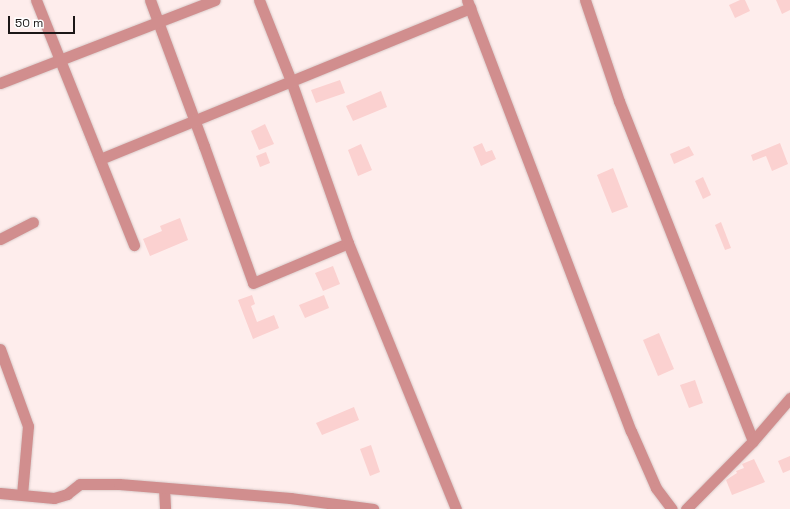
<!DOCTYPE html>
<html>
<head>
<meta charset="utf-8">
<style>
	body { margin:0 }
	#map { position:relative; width:790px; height:509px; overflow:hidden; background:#feedec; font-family:"Space Grotesk",sans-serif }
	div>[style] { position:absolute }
	.building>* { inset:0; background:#fbd1d0 }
	.roads { filter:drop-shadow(0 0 1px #dacbca) drop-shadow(0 0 1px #dacbca) }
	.minor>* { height:11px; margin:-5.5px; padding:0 5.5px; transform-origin:5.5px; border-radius:5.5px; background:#d18e8e }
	span { translate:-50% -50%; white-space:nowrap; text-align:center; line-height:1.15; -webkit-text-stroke:3px #fff; paint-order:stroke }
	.scale { position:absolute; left:8px; top:16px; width:67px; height:18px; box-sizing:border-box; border:2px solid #1c1717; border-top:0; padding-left:5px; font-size:12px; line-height:14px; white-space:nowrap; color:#1c1717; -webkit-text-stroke:3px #fff; paint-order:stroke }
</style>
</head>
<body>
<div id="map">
	<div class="building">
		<i style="clip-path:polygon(740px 0,745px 0,750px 11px,735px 18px,729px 5px)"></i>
		<i style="clip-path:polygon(776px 0,790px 0,790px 10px,782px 14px)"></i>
		<i style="clip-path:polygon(340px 80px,345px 93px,316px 103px,311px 90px)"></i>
		<i style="clip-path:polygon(381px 91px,387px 107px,353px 121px,346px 106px)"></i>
		<i style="clip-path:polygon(265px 124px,274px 144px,259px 150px,251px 131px)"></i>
		<i style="clip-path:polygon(482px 143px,486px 152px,492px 150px,496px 159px,481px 166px,473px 147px)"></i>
		<i style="clip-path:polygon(780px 143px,788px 164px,772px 171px,766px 156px,753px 161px,751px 155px)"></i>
		<i style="clip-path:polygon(361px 144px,372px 170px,358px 176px,348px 150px)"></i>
		<i style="clip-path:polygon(689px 146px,694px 155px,674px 164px,670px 154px)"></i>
		<i style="clip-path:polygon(266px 152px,270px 163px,260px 167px,256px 156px)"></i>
		<i style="clip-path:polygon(613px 168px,628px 207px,612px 213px,597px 175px)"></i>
		<i style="clip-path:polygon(703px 177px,711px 195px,703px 199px,695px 181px)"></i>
		<i style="clip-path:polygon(180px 218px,188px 240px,150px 256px,143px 239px,162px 231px,160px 226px)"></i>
		<i style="clip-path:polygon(721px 222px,731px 248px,725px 250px,715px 225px)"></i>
		<i style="clip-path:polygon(333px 266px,340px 284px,323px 291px,315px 273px)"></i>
		<i style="clip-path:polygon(252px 295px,255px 304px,251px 306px,257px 322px,274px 315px,279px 328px,253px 339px,238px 300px)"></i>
		<i style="clip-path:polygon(324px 295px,329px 308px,305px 318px,299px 305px)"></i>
		<i style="clip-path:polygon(659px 333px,674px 369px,658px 376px,643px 340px)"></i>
		<i style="clip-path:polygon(695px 380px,703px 403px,689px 408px,680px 385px)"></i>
		<i style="clip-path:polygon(354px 407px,359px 420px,322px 435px,316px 423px)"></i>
		<i style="clip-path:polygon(371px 445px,380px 472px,370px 476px,360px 449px)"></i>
		<i style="clip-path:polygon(790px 456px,790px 470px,783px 473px,778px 461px)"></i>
		<i style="clip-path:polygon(754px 459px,765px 482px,732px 495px,726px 480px,737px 473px,736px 471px,744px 468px,742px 464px)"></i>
	</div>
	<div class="roads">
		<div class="minor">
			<i style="left:36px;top:0;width:264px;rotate:68.2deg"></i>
			<i style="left:150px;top:0;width:156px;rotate:69.7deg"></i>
			<i style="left:204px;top:146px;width:145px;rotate:70.3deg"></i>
			<i style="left:253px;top:283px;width:103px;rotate:-22.8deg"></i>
			<i style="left:259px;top:0;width:87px;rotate:68.4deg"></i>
			<i style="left:291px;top:81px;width:172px;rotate:70.6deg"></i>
			<i style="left:348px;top:243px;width:287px;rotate:67.9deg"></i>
			<i style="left:467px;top:0;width:461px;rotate:69.2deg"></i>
			<i style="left:631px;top:431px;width:62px;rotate:66.3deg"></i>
			<i style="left:656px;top:488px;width:26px;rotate:53deg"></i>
			<i style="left:585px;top:0;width:107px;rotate:71.4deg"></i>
			<i style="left:619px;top:101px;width:365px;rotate:68.5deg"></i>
			<i style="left:0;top:83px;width:230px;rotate:-21.1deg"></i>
			<i style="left:100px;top:159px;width:400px;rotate:-22.2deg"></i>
			<i style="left:0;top:239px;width:37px;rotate:-27deg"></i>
			<i style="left:0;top:349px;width:82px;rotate:70deg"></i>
			<i style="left:28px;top:426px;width:68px;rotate:95deg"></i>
			<i style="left:164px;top:488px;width:21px;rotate:87deg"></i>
			<i style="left:0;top:493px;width:54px;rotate:5.3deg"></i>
			<i style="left:54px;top:498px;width:14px;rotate:-17deg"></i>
			<i style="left:67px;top:494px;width:16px;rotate:-38deg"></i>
			<i style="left:80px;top:484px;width:39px"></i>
			<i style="left:119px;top:484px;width:172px;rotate:4.7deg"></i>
			<i style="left:290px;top:498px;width:84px;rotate:7.5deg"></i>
			<i style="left:686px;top:509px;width:95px;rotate:-45.4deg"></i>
			<i style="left:753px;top:441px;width:57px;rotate:-49.3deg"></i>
		</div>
	</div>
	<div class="scale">50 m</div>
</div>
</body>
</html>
